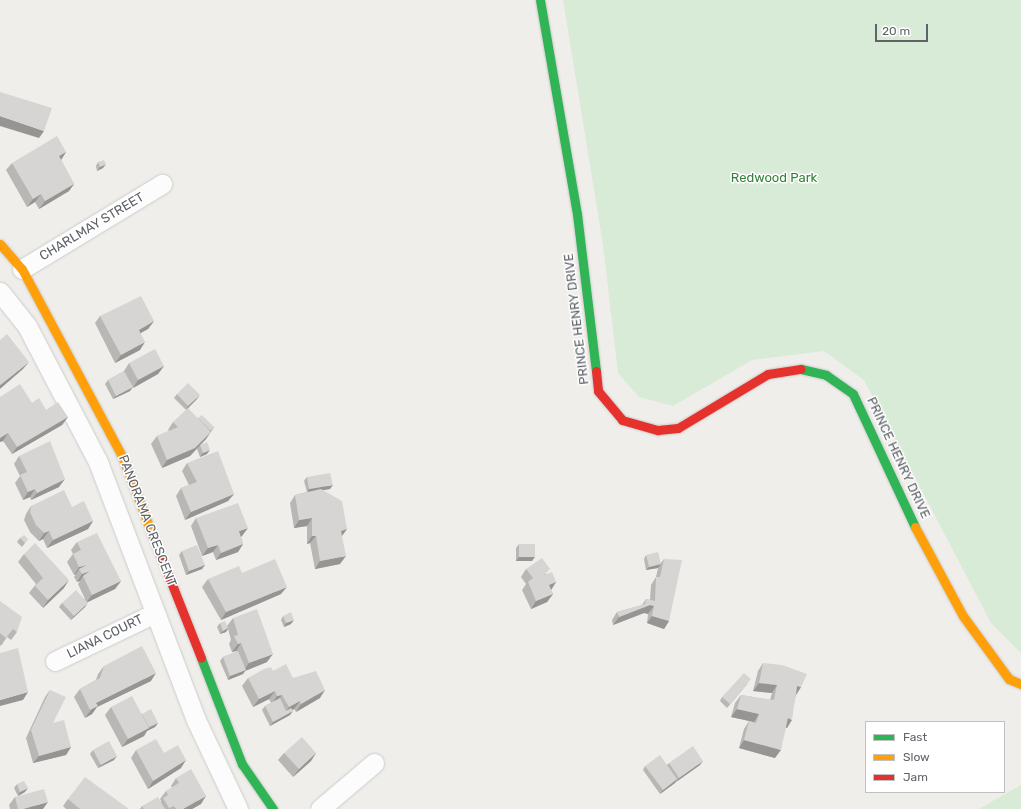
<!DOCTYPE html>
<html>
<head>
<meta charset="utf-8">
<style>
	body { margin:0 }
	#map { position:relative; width:1021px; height:809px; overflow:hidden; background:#efeeea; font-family:Rubik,sans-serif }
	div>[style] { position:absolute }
	.green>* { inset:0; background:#d8ebd6 }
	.roads { filter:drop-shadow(0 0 1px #cbcccc) drop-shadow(0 0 1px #cbcccc) }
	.street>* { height:19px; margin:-9.5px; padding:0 9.5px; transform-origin:9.5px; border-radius:9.5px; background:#fdfcfc }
	.fast>* { height:9px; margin:-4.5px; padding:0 4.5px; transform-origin:4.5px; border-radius:4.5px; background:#30b455 }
	.slow>* { height:9px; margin:-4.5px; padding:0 4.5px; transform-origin:4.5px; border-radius:4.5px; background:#ff9f0a }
	.jam>* { height:9px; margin:-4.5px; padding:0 4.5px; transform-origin:4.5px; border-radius:4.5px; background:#e5322d }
	.wall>* { inset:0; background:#b8b7b5 }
	.shaded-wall>* { inset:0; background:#969594 }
	.building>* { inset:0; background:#d6d5d3 }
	span { translate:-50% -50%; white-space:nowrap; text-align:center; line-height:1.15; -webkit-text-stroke:3px #fff; paint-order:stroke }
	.park-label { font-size:13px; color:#348238 }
	.street-label { font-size:13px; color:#5f6368 }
	.legend { position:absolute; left:865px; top:721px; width:140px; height:72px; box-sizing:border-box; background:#fff; border:1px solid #bfc1c3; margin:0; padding:5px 7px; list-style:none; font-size:12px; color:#5f6368 }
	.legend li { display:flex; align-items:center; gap:8px; height:20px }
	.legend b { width:20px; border:1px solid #bfc1c3 }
	.scale { position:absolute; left:875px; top:24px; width:53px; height:18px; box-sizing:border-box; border:2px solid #5f6368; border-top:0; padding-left:5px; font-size:12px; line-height:14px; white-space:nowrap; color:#5f6368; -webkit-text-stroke:3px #fff; paint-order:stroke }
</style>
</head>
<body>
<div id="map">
	<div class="green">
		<i style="clip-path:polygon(563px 0,1021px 0,1021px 653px,991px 623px,864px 380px,824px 351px,752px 360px,673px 406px,639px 397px,618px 373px,603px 245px)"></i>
		<i style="clip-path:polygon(1021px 785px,1021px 809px,979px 809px,996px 799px)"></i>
	</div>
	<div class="roads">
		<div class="street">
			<i style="left:22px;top:269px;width:164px;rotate:-31.3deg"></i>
			<i style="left:0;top:292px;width:43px;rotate:51.5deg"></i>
			<i style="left:27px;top:326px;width:153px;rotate:62.4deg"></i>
			<i style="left:98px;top:462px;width:276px;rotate:69.2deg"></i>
			<i style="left:196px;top:720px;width:98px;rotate:64.7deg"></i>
			<i style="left:55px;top:661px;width:111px;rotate:-25.6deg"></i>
			<i style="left:320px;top:809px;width:71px;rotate:-40.4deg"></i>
		</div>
		<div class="fast">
			<i style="left:540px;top:0;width:217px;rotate:80.2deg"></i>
			<i style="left:577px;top:214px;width:158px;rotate:83.1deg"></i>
			<i style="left:801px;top:369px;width:26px;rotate:13deg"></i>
			<i style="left:826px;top:375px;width:33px;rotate:35deg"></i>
			<i style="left:853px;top:394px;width:147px;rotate:65deg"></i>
			<i style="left:201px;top:658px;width:114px;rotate:68.9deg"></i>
			<i style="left:242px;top:764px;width:55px;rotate:55.4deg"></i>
		</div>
		<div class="slow">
			<i style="left:0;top:244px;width:33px;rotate:49deg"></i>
			<i style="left:22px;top:269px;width:212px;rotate:61.9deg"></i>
			<i style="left:122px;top:456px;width:84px;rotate:69deg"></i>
			<i style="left:915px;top:527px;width:101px;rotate:61.7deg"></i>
			<i style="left:963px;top:616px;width:78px;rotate:53.9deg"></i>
			<i style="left:1009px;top:679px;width:13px;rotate:23deg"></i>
		</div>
		<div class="jam">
			<i style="left:596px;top:371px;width:20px;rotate:84deg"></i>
			<i style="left:598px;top:391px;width:38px;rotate:50deg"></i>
			<i style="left:622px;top:420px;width:37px;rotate:16deg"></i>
			<i style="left:658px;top:430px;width:20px;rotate:-6deg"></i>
			<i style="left:678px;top:428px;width:105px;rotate:-31deg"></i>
			<i style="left:768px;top:374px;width:33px;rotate:-9deg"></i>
			<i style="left:152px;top:534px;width:133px;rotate:68.4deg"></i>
		</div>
	</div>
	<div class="wall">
		<i style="clip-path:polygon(66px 152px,61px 160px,74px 184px,69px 191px,39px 209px,35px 202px,27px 207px,6px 170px,12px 163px)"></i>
		<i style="clip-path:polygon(98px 162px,103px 168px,97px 171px,96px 166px)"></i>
		<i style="clip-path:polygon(100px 316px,154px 321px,148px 329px,141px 333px,140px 350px,115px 363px,95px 323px)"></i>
		<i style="clip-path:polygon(129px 363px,164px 366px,158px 374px,133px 388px,132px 387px,130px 391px,113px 399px,105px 384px,108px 380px,124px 371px)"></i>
		<i style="clip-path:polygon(177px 394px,197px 399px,186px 410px,174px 398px)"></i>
		<i style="clip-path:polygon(0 397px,32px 403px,46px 410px,68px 417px,62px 425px,12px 454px,3px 441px,0 442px)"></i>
		<i style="clip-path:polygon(198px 418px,214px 427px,206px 439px,190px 456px,162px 468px,151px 444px,157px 436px,169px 431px,168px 430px,173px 422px)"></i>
		<i style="clip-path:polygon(200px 445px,207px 454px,200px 457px,197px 449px)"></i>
		<i style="clip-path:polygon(19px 456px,59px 487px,31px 500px,30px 497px,23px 500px,15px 483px,20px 476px,14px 464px)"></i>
		<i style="clip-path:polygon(187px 463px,234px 494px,228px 501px,185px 520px,176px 496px,181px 488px,189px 485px,182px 471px)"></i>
		<i style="clip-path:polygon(307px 477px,330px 489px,322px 490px,347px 529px,342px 536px,340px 564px,315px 569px,310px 543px,307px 544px,307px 526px,294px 528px,290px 503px,295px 495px,307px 492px,304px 481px)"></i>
		<i style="clip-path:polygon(31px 506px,72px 507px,93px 521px,88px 529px,47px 548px,43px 539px,39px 541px,30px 532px,24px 520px,26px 514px)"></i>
		<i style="clip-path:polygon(196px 518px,242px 536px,241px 537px,243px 544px,238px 552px,216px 560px,213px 552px,202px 556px,191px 526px)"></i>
		<i style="clip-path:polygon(20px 538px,28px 539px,22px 547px,17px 542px)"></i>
		<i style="clip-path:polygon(77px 542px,121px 581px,115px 589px,87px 602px,85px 607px,71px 620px,59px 607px,62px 603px,85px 599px,78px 584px,80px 581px,77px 582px,74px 577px,76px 574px,74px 575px,67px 562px,73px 554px,71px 550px)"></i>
		<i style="clip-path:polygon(519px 544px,532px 561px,516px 561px,516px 548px)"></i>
		<i style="clip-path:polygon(182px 551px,205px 565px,202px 569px,186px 575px,179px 555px)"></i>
		<i style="clip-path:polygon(24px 554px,64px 588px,43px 608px,29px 593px,36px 584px,18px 562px)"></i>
		<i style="clip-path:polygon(646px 555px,661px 563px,664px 559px,669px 621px,664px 629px,647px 623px,648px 614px,644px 613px,613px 625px,612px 620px,617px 612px,642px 605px,646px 599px,650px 600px,651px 585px,656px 577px,658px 568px,646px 570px,644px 559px)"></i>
		<i style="clip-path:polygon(526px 569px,546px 574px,556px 582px,551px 590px,553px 594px,547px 602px,531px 609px,522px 590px,526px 584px,521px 577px)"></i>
		<i style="clip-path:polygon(242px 573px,281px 594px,221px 620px,202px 587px,208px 579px)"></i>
		<i style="clip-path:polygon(0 601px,17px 632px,11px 640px,7px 637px,1px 646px,0 645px)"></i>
		<i style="clip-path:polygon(283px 616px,291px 624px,284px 627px,281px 620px)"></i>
		<i style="clip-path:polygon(233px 618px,267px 662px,245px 671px,243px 674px,228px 680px,220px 661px,223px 657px,236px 652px,236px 651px,232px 652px,229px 644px,231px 640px,228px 629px,226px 632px,220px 634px,217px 627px,220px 623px,227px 626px)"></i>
		<i style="clip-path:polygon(763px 663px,801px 687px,796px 695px,787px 728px,786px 727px,775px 758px,739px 748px,744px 729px,749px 721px,754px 722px,731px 717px,735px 703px,741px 695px,770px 700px,772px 693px,753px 691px,758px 671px)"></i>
		<i style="clip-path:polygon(104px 666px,151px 681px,97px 707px,92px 714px,85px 718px,74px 697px,80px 689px,96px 680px,98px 674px)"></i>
		<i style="clip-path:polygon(273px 671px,293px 678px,320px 698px,296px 712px,294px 709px,292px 710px,290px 715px,270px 726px,262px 710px,265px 706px,271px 703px,269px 699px,253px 707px,242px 686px,248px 678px)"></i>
		<i style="clip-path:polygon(748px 683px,727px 708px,720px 701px,722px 697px)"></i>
		<i style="clip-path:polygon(50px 690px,53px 723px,71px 747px,66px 755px,33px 763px,26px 738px,45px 697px)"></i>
		<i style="clip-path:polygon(111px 707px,142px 714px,158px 723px,155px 727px,147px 731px,144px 736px,122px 747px,105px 715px)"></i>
		<i style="clip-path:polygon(93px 750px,114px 760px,98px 768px,90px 754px)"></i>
		<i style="clip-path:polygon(136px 750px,164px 753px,181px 768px,148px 789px,131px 758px)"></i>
		<i style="clip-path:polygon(284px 753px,316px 753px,311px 761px,293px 777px,278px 760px)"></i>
		<i style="clip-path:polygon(669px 763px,700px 765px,676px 782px,676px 781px,675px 783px,660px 794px,643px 770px,645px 766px,667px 765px)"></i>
		<i style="clip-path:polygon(176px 778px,201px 804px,192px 809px,140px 809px,142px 806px,161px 802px,161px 801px,160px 799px,166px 791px,172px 788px,171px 786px)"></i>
		<i style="clip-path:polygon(17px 784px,25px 792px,18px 796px,14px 788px)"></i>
		<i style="clip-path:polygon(15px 797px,43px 809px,10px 809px,9px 805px)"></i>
		<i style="clip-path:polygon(68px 799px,129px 809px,66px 809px,63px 806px)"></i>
	</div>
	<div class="shaded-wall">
		<i style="clip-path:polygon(0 116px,44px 131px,39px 138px,0 126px)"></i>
		<i style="clip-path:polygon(66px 152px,61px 160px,59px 156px)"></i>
		<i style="clip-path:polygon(106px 164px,103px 168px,97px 171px,100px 167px)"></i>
		<i style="clip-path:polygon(74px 184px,69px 191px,39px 209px,45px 201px)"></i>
		<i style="clip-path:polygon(41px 194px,35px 202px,27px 207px,33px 199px)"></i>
		<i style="clip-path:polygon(154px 321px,148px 329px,133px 337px,139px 330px)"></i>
		<i style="clip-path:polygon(145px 342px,140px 350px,115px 363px,121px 355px)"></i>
		<i style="clip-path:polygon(29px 362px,23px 369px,0 389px,0 385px)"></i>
		<i style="clip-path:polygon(164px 366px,158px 374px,133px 388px,138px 380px)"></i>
		<i style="clip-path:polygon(133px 387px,130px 391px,113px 399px,116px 396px)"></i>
		<i style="clip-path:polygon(200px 395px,197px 399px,186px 410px,188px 406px)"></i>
		<i style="clip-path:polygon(68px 417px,62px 425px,12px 454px,17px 447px)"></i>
		<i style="clip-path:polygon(214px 427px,206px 439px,190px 456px,162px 468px,167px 460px)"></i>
		<i style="clip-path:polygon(8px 433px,3px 441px,0 442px,0 438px)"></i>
		<i style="clip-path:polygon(210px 450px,207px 454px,200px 457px,203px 453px)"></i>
		<i style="clip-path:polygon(65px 479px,59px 487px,31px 500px,37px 493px)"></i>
		<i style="clip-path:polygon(333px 485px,330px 489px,307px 493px,309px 489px)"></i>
		<i style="clip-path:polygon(35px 489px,30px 497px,23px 500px,28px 492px)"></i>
		<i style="clip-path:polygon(234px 494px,228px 501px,185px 520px,191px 512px)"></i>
		<i style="clip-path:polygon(312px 518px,307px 526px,294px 528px,299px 520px)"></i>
		<i style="clip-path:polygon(93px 521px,88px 529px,47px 548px,53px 540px)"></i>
		<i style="clip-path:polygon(248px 528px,242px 536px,233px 539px,239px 531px)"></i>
		<i style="clip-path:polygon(347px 529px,341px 537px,341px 531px)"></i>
		<i style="clip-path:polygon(49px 531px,43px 539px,39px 541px,44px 533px)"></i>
		<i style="clip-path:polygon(312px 536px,316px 536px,310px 543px,307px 544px)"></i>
		<i style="clip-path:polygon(243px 544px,238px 552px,216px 560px,221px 553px)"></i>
		<i style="clip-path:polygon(218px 545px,213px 552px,202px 556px,208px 548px)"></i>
		<i style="clip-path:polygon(346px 556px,340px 564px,315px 569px,320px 561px)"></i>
		<i style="clip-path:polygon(519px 557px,535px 557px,532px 561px,516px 561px)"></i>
		<i style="clip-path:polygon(661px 564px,658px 568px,646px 570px,649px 567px)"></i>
		<i style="clip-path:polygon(87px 565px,79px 569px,76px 574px,74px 575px,79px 567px)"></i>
		<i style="clip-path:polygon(205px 565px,202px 569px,186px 575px,189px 571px)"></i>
		<i style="clip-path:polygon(90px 571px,83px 576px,80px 581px,77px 582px,82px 574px)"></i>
		<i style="clip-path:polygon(69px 580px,64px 588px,43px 608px,48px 600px)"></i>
		<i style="clip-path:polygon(121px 581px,115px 589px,86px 603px,92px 595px)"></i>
		<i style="clip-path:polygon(556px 582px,551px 590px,549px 585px)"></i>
		<i style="clip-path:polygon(287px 587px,281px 594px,221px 620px,226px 612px)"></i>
		<i style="clip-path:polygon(553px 594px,547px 602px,531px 609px,536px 601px)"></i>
		<i style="clip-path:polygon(88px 603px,85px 607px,71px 620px,74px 616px)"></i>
		<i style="clip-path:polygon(650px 605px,654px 606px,648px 614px,644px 613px,613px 625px,619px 617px)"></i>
		<i style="clip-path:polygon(652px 616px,669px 621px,664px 629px,647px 623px)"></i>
		<i style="clip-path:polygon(294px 620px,291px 624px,284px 627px,286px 623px)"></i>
		<i style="clip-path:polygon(228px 628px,226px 632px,220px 634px,223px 631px)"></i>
		<i style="clip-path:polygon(241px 643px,236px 651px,232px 652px,238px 644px)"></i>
		<i style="clip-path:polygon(273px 654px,267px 662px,245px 671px,243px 674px,228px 680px,230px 676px,244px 670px,249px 663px)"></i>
		<i style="clip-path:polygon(156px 673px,151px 681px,97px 707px,92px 714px,85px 718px,96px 703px)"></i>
		<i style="clip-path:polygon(759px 683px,777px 685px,772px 693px,753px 691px)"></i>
		<i style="clip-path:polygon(797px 686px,801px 687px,796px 695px)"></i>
		<i style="clip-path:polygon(325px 690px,320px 698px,296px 712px,301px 704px)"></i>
		<i style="clip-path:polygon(275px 691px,269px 699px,253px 707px,259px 699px)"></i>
		<i style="clip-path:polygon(28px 692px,23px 700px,0 706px,0 700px)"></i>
		<i style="clip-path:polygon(282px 695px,277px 702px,272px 704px,277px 696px)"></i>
		<i style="clip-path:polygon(300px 701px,294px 709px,284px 715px,289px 707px)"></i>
		<i style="clip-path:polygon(737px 709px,759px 714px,754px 722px,731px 717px)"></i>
		<i style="clip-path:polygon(293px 711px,290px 715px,270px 726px,273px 722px)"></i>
		<i style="clip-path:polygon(788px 718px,792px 720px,787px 728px,782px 726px)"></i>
		<i style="clip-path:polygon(158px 723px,155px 727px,147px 731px,144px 736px,122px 747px,128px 739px)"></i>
		<i style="clip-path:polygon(744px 740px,781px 750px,775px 758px,739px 748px)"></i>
		<i style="clip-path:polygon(71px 747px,66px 755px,33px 763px,39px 756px)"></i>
		<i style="clip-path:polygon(316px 753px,311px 761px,293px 777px,299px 769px)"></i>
		<i style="clip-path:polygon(117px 756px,114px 760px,98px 768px,101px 765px)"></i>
		<i style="clip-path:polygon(186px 760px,181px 768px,148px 789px,153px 781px)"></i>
		<i style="clip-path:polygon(703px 761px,700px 765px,676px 782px,679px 778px)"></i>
		<i style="clip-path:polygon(677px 779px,675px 783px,660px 794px,663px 790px)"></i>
		<i style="clip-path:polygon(28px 788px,25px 792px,18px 796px,20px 792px)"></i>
		<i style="clip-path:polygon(206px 796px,201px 804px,192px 809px,183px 809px)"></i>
		<i style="clip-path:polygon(48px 802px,43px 809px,23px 809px)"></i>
	</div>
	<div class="building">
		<i style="clip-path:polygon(0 92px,52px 108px,44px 131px,0 116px)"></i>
		<i style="clip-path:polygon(57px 136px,66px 152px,59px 156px,74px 184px,45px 201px,41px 194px,33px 199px,12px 163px)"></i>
		<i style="clip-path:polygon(104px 160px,106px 164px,100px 167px,98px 162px)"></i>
		<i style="clip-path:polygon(141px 296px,154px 321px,139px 330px,145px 342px,121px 355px,100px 316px)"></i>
		<i style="clip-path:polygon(7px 334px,29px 362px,0 385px,0 340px)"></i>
		<i style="clip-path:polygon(155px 349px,164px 366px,138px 380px,129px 363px)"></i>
		<i style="clip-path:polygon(124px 371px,133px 387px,116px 396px,108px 380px)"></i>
		<i style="clip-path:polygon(188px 383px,200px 395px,188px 406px,177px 394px)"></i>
		<i style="clip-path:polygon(20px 384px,32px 403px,39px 398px,46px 410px,58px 402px,68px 417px,17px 447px,8px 433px,0 438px,0 397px)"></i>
		<i style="clip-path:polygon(188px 408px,211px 432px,195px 448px,167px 460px,157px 436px,178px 427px,173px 422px)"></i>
		<i style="clip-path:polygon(202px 415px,214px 427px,211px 431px,198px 418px)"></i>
		<i style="clip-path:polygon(50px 441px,65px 479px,37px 493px,35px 489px,28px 492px,20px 475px,27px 472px,19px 456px)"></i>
		<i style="clip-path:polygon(207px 442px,210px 450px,203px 453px,200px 445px)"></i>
		<i style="clip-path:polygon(218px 451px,234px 494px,191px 512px,181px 488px,197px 482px,187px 463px)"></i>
		<i style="clip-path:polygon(330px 473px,333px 485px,309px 489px,307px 477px)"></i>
		<i style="clip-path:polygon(321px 489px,342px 501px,347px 529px,341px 531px,346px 556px,320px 561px,316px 536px,312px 536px,312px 518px,299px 520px,295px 495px)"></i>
		<i style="clip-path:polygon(64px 490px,72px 507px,84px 501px,93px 521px,53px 540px,49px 531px,44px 533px,36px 525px,30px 512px,31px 506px)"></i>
		<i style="clip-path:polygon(238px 503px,248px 528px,239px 531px,243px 544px,221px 553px,218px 545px,208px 548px,196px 518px)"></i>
		<i style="clip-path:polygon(97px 533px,121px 581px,92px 595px,83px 576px,90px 571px,82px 574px,79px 569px,87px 565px,79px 567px,73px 554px,81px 550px,77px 542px)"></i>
		<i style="clip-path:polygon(24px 535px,28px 539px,25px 543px,20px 538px)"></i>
		<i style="clip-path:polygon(35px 543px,69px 580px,48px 600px,35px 586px,43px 578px,24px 554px)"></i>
		<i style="clip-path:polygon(519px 544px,535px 544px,535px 557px,519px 557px)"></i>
		<i style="clip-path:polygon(197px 545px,205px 565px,189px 571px,182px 551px)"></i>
		<i style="clip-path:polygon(658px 552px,661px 564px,649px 567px,646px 555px)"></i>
		<i style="clip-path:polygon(542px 558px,550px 569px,544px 575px,552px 572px,556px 582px,549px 585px,553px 594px,536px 601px,528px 582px,533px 578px,526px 569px)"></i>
		<i style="clip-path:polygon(275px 559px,287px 587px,226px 612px,208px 579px,239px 566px,242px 573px)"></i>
		<i style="clip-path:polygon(664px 559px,682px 560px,669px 621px,652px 616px,654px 606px,650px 605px,619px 617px,617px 612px,645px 604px,646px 599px,655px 601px,656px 577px,660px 577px)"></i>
		<i style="clip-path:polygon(76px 590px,88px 603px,74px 616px,62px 603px)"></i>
		<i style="clip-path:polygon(0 601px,22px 617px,17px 632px,13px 629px,6px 638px,0 633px)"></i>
		<i style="clip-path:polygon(257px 609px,273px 654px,249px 663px,241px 643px,238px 644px,234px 636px,238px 635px,233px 618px)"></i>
		<i style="clip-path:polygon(291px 612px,294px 620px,286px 623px,283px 616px)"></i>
		<i style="clip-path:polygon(225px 621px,228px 628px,223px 631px,220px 623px)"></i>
		<i style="clip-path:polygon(142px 646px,156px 673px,96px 703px,98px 706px,90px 710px,80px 689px,100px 678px,104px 666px)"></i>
		<i style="clip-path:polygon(18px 648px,28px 692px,0 700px,0 653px)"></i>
		<i style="clip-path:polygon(238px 651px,246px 670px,230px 676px,223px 657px)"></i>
		<i style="clip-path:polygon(763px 663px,782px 665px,807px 674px,801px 687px,797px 686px,792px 720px,788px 718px,781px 750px,744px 740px,749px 721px,756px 723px,759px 714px,737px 709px,741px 695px,774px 700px,777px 685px,759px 683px)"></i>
		<i style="clip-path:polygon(286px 664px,293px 678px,316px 671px,325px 690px,301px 704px,300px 701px,289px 707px,282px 695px,277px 696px,275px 691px,259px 699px,248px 678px,264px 669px,271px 667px,273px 671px)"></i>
		<i style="clip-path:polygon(744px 673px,751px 679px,730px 704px,722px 697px)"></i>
		<i style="clip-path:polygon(50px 690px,66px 697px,53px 723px,64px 720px,71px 747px,39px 756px,31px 730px)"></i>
		<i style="clip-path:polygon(132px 696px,149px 728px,128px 739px,111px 707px)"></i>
		<i style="clip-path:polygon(280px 698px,286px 711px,291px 708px,293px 711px,273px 722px,265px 706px)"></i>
		<i style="clip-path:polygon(151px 709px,158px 723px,149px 727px,142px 714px)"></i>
		<i style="clip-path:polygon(302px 737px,316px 753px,299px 769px,284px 753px)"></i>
		<i style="clip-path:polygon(156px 739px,164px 753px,178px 745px,186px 760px,153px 781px,136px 750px)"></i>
		<i style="clip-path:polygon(109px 741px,117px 756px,101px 765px,93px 750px)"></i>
		<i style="clip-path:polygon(693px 746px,703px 761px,679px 778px,669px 763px)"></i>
		<i style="clip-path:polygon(660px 755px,677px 779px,663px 790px,645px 766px)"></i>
		<i style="clip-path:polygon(191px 769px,206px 796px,183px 809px,176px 809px,174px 806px,169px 808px,163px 798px,168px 795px,166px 791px,179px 783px,176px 778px)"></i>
		<i style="clip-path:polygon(85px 777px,129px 809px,80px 809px,68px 799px)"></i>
		<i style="clip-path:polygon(24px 781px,28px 788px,20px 792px,17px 784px)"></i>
		<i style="clip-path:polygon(44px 789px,48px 802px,23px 809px,18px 809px,15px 797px)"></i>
		<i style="clip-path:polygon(158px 797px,165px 809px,144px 809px,142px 806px)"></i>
	</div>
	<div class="park-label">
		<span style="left:774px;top:178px">Redwood Park</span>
	</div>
	<div class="street-label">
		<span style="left:92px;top:227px;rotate:-31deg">CHARLMAY STREET</span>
		<span style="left:577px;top:319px;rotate:-97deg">PRINCE HENRY DRIVE</span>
		<span style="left:898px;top:458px;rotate:65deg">PRINCE HENRY DRIVE</span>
		<span style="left:147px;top:521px;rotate:69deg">PANORAMA CRESCENT</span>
		<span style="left:105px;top:637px;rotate:-26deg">LIANA COURT</span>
	</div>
	<ul class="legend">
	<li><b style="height:5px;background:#30b455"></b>Fast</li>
	<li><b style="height:5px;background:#ff9f0a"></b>Slow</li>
	<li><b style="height:5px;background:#e5322d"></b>Jam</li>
	</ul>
	<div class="scale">20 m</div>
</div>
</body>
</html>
